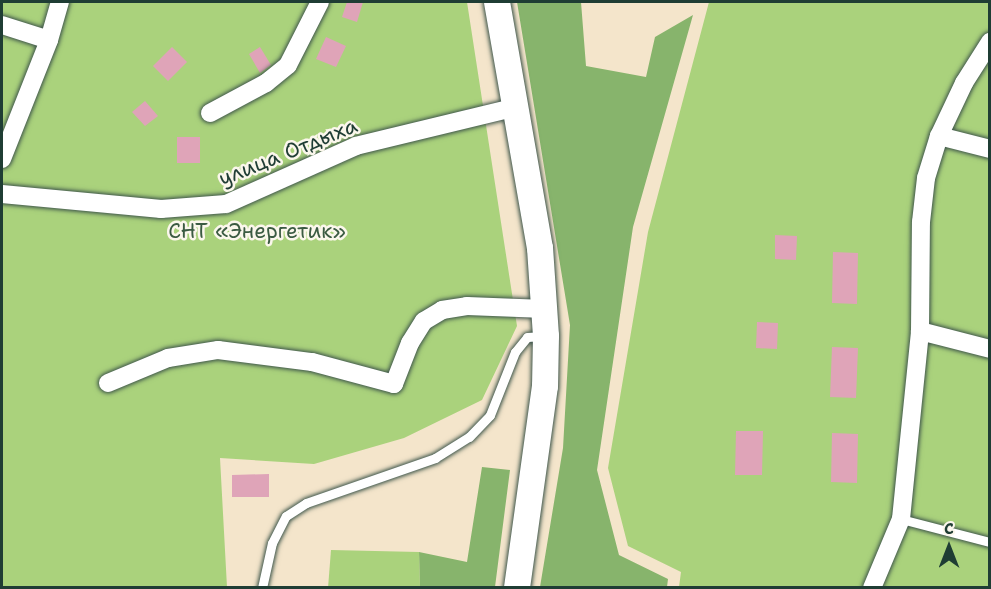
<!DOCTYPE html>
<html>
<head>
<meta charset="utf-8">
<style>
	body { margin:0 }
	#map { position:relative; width:991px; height:589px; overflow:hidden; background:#f4e5cb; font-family:"Shantell Sans",sans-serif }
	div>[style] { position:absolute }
	.green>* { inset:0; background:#aad27c }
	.forest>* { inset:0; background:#87b46c }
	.building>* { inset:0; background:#dfa4b8 }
	.roads { filter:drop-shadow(0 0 2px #3f564b) drop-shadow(0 0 2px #3f564b) }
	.service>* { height:9px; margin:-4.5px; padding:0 4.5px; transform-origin:4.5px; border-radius:4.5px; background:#fff }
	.minor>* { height:18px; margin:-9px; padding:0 9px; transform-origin:9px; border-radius:9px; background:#fff }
	.secondary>* { height:26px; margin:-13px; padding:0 13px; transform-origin:13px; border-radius:13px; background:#fff }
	span { translate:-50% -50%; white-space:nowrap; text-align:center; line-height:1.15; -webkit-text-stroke:5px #fbf7ec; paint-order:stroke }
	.street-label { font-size:21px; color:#1f3d34 }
	.park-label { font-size:21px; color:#3b5b42 }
	.frame { position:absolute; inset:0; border:3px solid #1f3d34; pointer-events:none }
	.north { position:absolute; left:919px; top:517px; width:60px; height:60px; -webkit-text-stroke:4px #fbf7ec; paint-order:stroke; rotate:0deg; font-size:16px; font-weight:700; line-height:24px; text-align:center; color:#1f3d34 }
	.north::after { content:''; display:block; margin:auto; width:21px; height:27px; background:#1f3d34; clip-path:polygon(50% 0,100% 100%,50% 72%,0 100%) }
</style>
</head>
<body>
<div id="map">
	<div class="green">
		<i style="clip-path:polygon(2px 2px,467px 2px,517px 326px,482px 400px,404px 438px,314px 464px,220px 458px,227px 587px,2px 587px)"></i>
		<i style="clip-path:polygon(709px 2px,989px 2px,989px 587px,679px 587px,681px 572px,628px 546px,608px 468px,648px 232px)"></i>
		<i style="clip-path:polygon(331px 550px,419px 552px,420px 587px,328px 588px)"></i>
	</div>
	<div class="forest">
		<i style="clip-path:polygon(517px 2px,581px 2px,586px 66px,646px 77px,655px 37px,693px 15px,633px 227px,597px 470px,619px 555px,668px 579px,667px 587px,540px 587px,563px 448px,570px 325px)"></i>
		<i style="clip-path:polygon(482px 467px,510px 470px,495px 587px,420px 587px,419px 552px,467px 562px)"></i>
	</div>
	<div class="building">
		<i style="clip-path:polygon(347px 2px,363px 2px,357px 22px,342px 17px)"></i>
		<i style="clip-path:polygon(326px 37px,346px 46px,336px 67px,316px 59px)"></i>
		<i style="clip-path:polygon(172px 47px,187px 62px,168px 81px,153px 66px)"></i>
		<i style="clip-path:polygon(260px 47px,271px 65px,260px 73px,249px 54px)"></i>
		<i style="clip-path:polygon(145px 101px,158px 116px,145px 126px,132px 112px)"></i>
		<i style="clip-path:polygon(177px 137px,200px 137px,200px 163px,177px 163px)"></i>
		<i style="clip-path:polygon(775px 235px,797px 236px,796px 260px,775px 259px)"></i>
		<i style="clip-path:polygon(833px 252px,858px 253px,857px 304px,832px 303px)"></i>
		<i style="clip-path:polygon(757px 322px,778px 323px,777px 349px,756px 348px)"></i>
		<i style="clip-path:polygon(832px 347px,858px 348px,856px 398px,830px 397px)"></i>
		<i style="clip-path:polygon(736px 431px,763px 431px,762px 475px,735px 475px)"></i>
		<i style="clip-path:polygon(832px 433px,858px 434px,857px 483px,831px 482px)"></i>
		<i style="clip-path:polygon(269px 474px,269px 497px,232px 497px,232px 475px)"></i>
	</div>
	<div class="roads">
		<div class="service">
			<i style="left:901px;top:519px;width:92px;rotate:14.5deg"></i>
			<i style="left:262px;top:588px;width:46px;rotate:-77.5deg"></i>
			<i style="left:272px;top:543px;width:30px;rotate:-63deg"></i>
			<i style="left:286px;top:516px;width:24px;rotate:-33deg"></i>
			<i style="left:306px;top:503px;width:137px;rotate:-19.2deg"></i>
			<i style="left:435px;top:458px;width:40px;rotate:-32deg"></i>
			<i style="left:469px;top:437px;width:30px;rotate:-46deg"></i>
			<i style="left:490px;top:415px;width:68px;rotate:-68.4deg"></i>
			<i style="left:515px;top:352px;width:19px;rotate:-51deg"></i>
			<i style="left:527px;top:337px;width:17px;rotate:-3deg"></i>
		</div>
		<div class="minor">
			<i style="left:2px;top:25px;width:49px;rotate:17.7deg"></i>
			<i style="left:210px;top:113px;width:64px;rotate:-28.2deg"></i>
			<i style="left:266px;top:83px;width:28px;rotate:-39deg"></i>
			<i style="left:288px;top:65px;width:71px;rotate:-63.1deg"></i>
			<i style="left:939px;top:136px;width:53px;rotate:14.3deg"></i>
			<i style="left:2px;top:159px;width:128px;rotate:-68.4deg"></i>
			<i style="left:49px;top:40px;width:40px;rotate:-74deg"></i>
			<i style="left:2px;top:194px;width:160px;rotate:5.4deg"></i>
			<i style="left:161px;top:209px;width:65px;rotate:-4.4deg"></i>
			<i style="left:226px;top:204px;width:142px;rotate:-24deg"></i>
			<i style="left:356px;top:146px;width:166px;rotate:-13.6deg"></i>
			<i style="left:920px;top:331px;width:72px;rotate:14.4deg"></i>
			<i style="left:108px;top:383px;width:65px;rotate:-22.6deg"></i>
			<i style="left:168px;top:358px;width:51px;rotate:-9.1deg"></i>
			<i style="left:218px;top:350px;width:95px;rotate:7.3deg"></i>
			<i style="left:312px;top:362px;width:85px;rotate:15deg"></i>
			<i style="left:394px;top:384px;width:44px;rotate:-68.7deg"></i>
			<i style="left:410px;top:343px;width:26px;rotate:-58deg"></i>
			<i style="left:424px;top:321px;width:21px;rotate:-31deg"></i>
			<i style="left:442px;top:310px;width:25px;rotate:-9deg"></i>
			<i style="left:467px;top:306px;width:78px;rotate:2.2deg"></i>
			<i style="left:872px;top:588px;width:75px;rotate:-67.2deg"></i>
			<i style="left:901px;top:519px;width:189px;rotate:-84.2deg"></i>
			<i style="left:920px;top:331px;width:109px;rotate:-89.5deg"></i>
			<i style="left:921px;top:222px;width:44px;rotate:-83.5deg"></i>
			<i style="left:926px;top:178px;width:44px;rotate:-72.8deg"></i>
			<i style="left:939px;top:136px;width:59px;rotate:-64.7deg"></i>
			<i style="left:964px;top:83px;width:49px;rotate:-57.6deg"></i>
		</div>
		<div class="secondary">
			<i style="left:497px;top:2px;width:250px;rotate:80.1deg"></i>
			<i style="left:540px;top:248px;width:88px;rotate:86.1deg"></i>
			<i style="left:546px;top:336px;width:50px;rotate:91.1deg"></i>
			<i style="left:545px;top:386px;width:204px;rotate:97.9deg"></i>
		</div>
	</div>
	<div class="street-label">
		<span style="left:288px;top:152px;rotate:-22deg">улица Отдыха</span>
	</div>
	<div class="park-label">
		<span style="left:257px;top:231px">СНТ «Энергетик»</span>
	</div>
	<div class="frame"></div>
	<div class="north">С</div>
</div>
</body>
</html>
